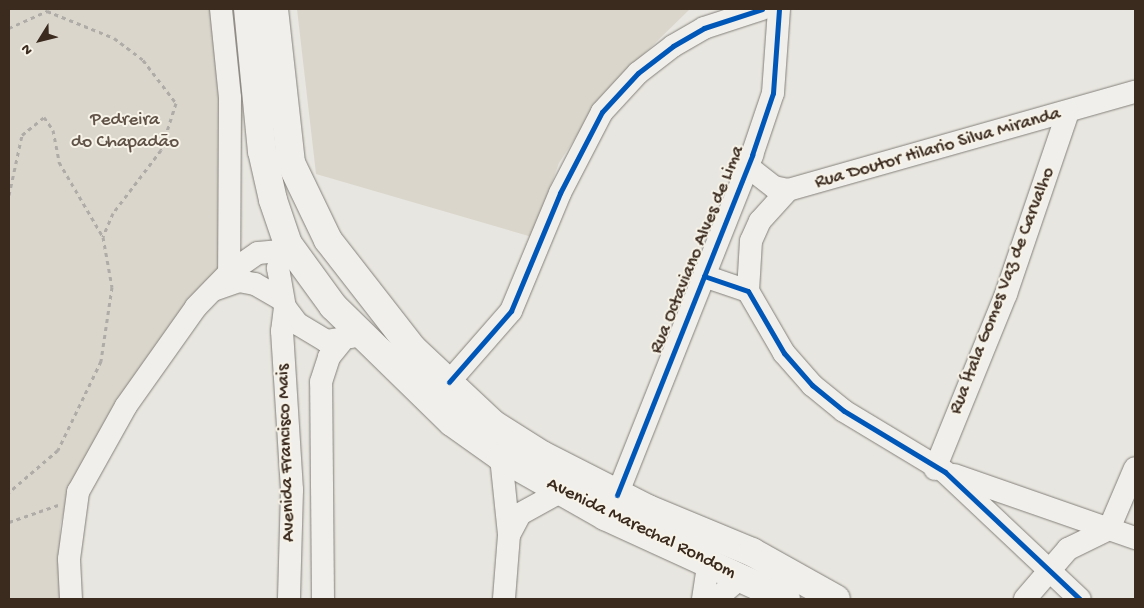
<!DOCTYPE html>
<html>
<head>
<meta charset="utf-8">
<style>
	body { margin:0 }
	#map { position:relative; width:1144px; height:608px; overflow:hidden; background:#e8e6e0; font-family:"Gochi Hand",sans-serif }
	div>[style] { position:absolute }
	.green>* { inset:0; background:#dad6cc }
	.path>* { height:3px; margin-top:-1.5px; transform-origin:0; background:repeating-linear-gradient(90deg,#afaca8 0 4px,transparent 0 8px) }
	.roads { filter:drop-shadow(0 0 1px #84807a) drop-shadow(0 0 1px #84807a) }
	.minor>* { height:22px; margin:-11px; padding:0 11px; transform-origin:11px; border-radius:11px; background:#f0efeb }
	.major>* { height:28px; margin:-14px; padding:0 14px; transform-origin:14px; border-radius:14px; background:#f0efeb }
	.cycleway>* { height:5px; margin:-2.5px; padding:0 2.5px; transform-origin:2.5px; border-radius:2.5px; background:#0057b8 }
	span { translate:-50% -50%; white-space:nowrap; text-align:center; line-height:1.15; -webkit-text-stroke:4px #f7f3e8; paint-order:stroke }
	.park-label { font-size:19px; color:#605246 }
	.street-label { font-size:19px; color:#3b2a1e }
	.frame { position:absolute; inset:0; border:10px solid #3b2a1e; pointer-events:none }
	.north { position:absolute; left:15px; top:15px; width:50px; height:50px; -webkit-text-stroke:4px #f7f3e8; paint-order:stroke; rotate:234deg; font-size:14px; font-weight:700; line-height:20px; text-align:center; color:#3b2a1e }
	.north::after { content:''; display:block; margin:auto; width:18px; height:22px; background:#3b2a1e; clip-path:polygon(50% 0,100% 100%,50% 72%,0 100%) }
</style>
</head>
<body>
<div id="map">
	<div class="green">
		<i style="clip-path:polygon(9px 9px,236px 9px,244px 92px,237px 257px,66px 503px,60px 526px,60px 599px,9px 599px)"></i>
		<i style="clip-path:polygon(297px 9px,690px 9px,605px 92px,559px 163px,532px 237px,316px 174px)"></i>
	</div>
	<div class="path">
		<i style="left:9px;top:28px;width:42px;rotate:-24.1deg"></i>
		<i style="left:47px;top:11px;width:72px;rotate:21.9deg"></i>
		<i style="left:114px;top:38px;width:36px;rotate:37deg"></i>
		<i style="left:143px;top:60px;width:54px;rotate:52.5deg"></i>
		<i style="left:176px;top:103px;width:49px;rotate:107.7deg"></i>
		<i style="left:161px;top:150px;width:79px;rotate:127.3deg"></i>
		<i style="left:113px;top:213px;width:26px;rotate:113deg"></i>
		<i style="left:103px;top:237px;width:51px;rotate:79.8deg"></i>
		<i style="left:112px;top:287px;width:75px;rotate:98.5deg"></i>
		<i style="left:101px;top:361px;width:99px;rotate:115.8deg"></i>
		<i style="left:58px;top:450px;width:65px;rotate:139.4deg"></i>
		<i style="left:9px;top:195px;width:61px;rotate:-77.8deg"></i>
		<i style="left:22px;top:135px;width:28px;rotate:-39deg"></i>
		<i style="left:44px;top:117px;width:16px;rotate:55deg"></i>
		<i style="left:53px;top:130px;width:33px;rotate:79deg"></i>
		<i style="left:59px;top:162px;width:87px;rotate:59.6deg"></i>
		<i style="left:9px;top:522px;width:52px;rotate:-19.1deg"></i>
	</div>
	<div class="roads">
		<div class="minor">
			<i style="left:221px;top:9px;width:89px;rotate:84.2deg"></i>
			<i style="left:230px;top:98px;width:175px;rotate:90.3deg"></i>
			<i style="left:747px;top:166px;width:34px;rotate:38deg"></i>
			<i style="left:774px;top:187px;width:14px;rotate:12deg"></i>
			<i style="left:788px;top:190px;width:361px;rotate:-15.8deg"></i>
			<i style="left:288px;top:244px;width:26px;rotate:113deg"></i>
			<i style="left:278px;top:268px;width:40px;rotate:80deg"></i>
			<i style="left:285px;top:307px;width:21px;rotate:53deg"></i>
			<i style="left:298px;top:324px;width:33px;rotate:31deg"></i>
			<i style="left:326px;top:341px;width:26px;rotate:-9deg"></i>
			<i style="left:704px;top:276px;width:46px;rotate:18.8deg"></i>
			<i style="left:748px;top:291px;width:72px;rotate:59.9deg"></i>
			<i style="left:784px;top:353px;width:43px;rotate:48.8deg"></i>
			<i style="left:812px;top:385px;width:41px;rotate:39.1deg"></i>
			<i style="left:844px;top:411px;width:118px;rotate:31.1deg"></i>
			<i style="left:945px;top:472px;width:185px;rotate:43.3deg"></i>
			<i style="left:213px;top:290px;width:28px;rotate:-19deg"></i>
			<i style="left:239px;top:281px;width:16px;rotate:11deg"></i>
			<i style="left:255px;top:284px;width:30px;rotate:30deg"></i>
			<i style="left:748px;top:291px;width:50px;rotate:-86.6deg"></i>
			<i style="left:751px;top:241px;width:22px;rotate:-66deg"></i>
			<i style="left:760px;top:221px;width:42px;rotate:-47.9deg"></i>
			<i style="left:285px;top:307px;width:24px;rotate:97deg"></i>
			<i style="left:282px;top:331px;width:159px;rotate:86.4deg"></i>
			<i style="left:292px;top:490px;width:109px;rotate:91.6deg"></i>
			<i style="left:449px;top:382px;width:94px;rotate:-48.9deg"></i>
			<i style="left:511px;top:311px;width:128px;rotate:-67.4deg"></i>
			<i style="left:560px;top:193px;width:91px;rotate:-62.6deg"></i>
			<i style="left:602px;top:112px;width:53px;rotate:-47.3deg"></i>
			<i style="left:638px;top:73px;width:44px;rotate:-37.6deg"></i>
			<i style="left:673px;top:46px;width:36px;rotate:-30deg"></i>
			<i style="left:704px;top:28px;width:61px;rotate:-18.1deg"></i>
			<i style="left:501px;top:457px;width:78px;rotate:84.1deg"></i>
			<i style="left:509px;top:535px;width:64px;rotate:94.5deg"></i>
			<i style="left:935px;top:469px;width:189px;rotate:-67.9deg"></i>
			<i style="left:1006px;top:294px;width:192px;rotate:-71.2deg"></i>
			<i style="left:954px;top:475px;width:192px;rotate:19.2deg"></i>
			<i style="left:617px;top:495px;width:366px;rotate:-68.3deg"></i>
			<i style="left:752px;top:155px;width:65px;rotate:-71.3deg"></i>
			<i style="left:773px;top:93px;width:84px;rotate:-85.9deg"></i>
			<i style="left:509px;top:535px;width:24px;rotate:-62deg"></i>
			<i style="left:520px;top:514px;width:48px;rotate:-28.7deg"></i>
			<i style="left:71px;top:599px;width:40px;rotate:-92.9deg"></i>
			<i style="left:69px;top:559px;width:68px;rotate:-82.3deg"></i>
			<i style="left:78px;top:492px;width:98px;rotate:-60.8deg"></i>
			<i style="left:126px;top:406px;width:121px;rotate:-54.7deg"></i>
			<i style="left:196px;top:307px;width:47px;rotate:-45.9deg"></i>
			<i style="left:229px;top:273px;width:35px;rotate:-35deg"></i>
			<i style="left:258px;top:253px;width:25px;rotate:-5deg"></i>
			<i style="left:323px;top:599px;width:217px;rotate:-90.5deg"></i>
			<i style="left:321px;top:382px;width:26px;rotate:-72deg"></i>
			<i style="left:329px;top:357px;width:19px;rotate:-51deg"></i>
			<i style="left:703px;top:599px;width:53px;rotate:-81.3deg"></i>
			<i style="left:716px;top:599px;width:33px;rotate:-41deg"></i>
			<i style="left:1025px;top:599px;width:66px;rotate:-49.3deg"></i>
			<i style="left:1068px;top:549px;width:46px;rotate:-26deg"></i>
			<i style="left:1109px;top:529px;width:66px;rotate:-66.9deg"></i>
		</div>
		<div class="major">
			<i style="left:248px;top:9px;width:143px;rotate:84.4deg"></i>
			<i style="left:262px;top:151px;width:50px;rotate:77.3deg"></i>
			<i style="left:273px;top:200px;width:46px;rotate:71.2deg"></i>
			<i style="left:288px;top:244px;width:77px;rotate:54deg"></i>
			<i style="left:333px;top:306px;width:166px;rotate:44.3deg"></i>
			<i style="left:452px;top:422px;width:60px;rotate:35.5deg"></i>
			<i style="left:501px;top:457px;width:120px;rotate:29.6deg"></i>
			<i style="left:605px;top:516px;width:199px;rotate:24.6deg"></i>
			<i style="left:274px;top:9px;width:155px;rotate:83.7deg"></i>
			<i style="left:291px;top:163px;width:85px;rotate:64.3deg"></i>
			<i style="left:328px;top:240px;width:138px;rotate:52.1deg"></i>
			<i style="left:413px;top:349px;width:110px;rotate:43.2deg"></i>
			<i style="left:493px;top:424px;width:58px;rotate:32.3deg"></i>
			<i style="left:542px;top:455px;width:119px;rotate:27deg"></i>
			<i style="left:648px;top:509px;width:113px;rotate:22.5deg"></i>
			<i style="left:752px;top:552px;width:96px;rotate:29.2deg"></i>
		</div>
	</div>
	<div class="cycleway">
		<i style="left:704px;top:276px;width:46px;rotate:18.8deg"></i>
		<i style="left:748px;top:291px;width:72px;rotate:59.9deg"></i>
		<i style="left:784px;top:353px;width:43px;rotate:48.8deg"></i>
		<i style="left:812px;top:385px;width:41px;rotate:39.1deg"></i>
		<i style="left:844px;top:411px;width:118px;rotate:31.1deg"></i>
		<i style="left:945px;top:472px;width:185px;rotate:43.3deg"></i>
		<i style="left:449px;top:382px;width:94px;rotate:-48.9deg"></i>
		<i style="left:511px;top:311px;width:128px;rotate:-67.4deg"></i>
		<i style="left:560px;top:193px;width:91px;rotate:-62.6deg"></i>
		<i style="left:602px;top:112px;width:53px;rotate:-47.3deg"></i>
		<i style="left:638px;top:73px;width:44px;rotate:-37.6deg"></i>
		<i style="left:673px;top:46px;width:36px;rotate:-30deg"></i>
		<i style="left:704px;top:28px;width:61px;rotate:-18.1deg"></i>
		<i style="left:617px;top:495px;width:366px;rotate:-68.3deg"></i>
		<i style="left:752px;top:155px;width:65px;rotate:-71.3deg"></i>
		<i style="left:773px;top:93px;width:84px;rotate:-85.9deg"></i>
	</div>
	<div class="park-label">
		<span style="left:125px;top:132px">Pedreira<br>do Chapadão</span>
	</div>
	<div class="street-label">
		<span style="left:938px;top:149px;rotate:-16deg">Rua Doutor Hilario Silva Miranda</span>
		<span style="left:698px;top:250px;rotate:-68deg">Rua Octaviano Alves de Lima</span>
		<span style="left:1003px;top:291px;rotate:-69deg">Rua Ítala Gomes Vaz de Carvalho</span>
		<span style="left:287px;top:453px;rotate:-92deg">Avenida Francisco Mais</span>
		<span style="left:641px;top:529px;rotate:26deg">Avenida Marechal Rondom</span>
	</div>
	<div class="frame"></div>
	<div class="north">N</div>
</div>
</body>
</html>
